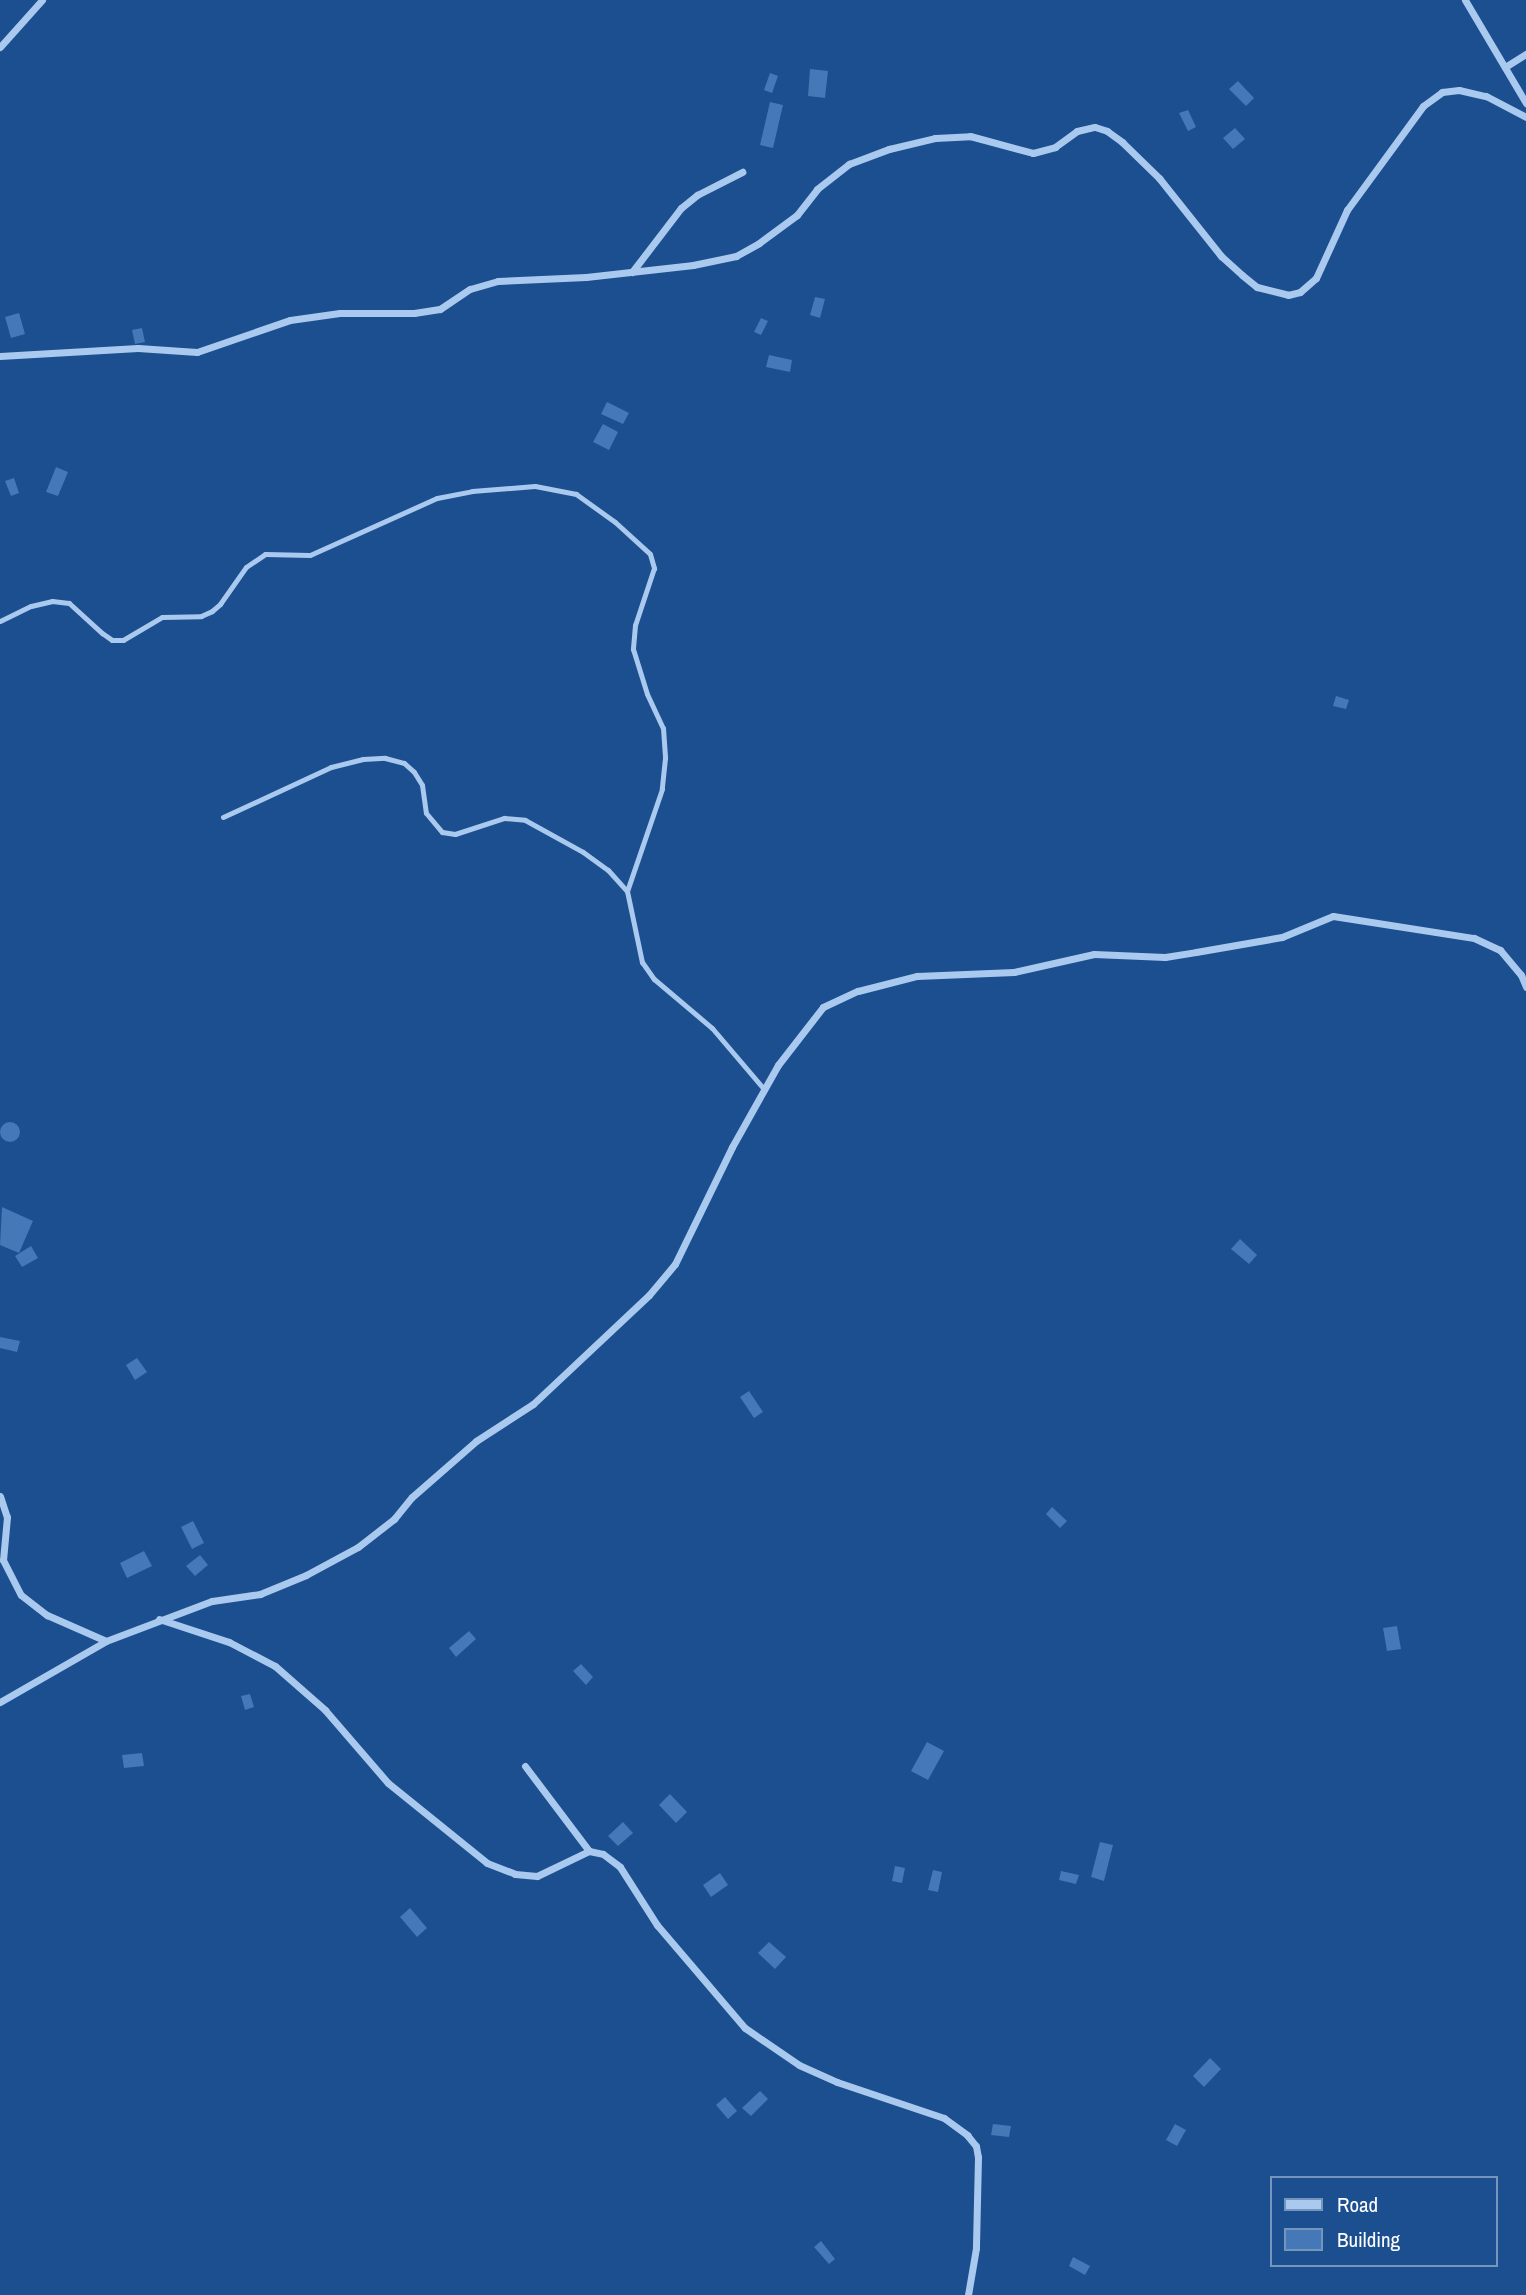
<!DOCTYPE html>
<html>
<head>
<meta charset="utf-8">
<style>
	body { margin:0 }
	#map { position:relative; width:1526px; height:2295px; overflow:hidden; background:#1b4f8f; font-family:"Archivo Narrow",sans-serif }
	div>[style] { position:absolute }
	.building>* { inset:0; background:#4478b7 }
	.round { border-radius:50% }
	.lane>* { height:5px; margin:-2.5px; padding:0 2.5px; transform-origin:2.5px; border-radius:2.5px; background:#a9c9ee }
	.street>* { height:7px; margin:-3.5px; padding:0 3.5px; transform-origin:3.5px; border-radius:3.5px; background:#a9c9ee }
	span { translate:-50% -50%; white-space:nowrap; text-align:center; line-height:1.15; -webkit-text-stroke:7px #1b4f8f; paint-order:stroke }
	.legend { position:absolute; left:1270px; top:2176px; width:228px; height:91px; box-sizing:border-box; background:#1b4f8f; border:2px solid #7695bc; margin:0; padding:9px 12px; list-style:none; font-size:21px; color:#fff }
	.legend li { display:flex; align-items:center; gap:14px; height:35px }
	.legend b { width:35px; border:2px solid #7695bc }
</style>
</head>
<body>
<div id="map">
	<div class="building">
		<i style="clip-path:polygon(810px 69px,828px 71px,825px 98px,808px 96px)"></i>
		<i style="clip-path:polygon(770px 73px,778px 76px,772px 93px,764px 90px)"></i>
		<i style="clip-path:polygon(1238px 81px,1254px 98px,1246px 106px,1229px 89px)"></i>
		<i style="clip-path:polygon(770px 102px,783px 105px,773px 148px,760px 145px)"></i>
		<i style="clip-path:polygon(1188px 110px,1196px 127px,1188px 131px,1179px 113px)"></i>
		<i style="clip-path:polygon(1235px 128px,1245px 139px,1233px 149px,1223px 138px)"></i>
		<i style="clip-path:polygon(815px 297px,825px 299px,820px 318px,810px 315px)"></i>
		<i style="clip-path:polygon(19px 313px,25px 334px,11px 338px,5px 317px)"></i>
		<i style="clip-path:polygon(761px 318px,768px 321px,761px 335px,754px 332px)"></i>
		<i style="clip-path:polygon(142px 328px,145px 342px,135px 344px,132px 330px)"></i>
		<i style="clip-path:polygon(769px 355px,792px 360px,790px 372px,766px 367px)"></i>
		<i style="clip-path:polygon(607px 402px,629px 413px,623px 424px,601px 414px)"></i>
		<i style="clip-path:polygon(603px 424px,618px 432px,609px 450px,593px 442px)"></i>
		<i style="clip-path:polygon(56px 467px,68px 472px,58px 496px,46px 492px)"></i>
		<i style="clip-path:polygon(14px 478px,19px 493px,11px 496px,5px 481px)"></i>
		<i style="clip-path:polygon(1336px 696px,1349px 700px,1346px 709px,1333px 706px)"></i>
		<i class="round" style="left:0;top:1122px;width:20px;height:20px"></i>
		<i style="clip-path:polygon(2px 1207px,33px 1221px,19px 1253px,0 1245px)"></i>
		<i style="clip-path:polygon(1240px 1239px,1257px 1255px,1249px 1264px,1231px 1249px)"></i>
		<i style="clip-path:polygon(31px 1246px,38px 1258px,22px 1267px,15px 1256px)"></i>
		<i style="clip-path:polygon(0 1337px,20px 1341px,17px 1352px,0 1348px)"></i>
		<i style="clip-path:polygon(137px 1358px,147px 1372px,135px 1380px,126px 1365px)"></i>
		<i style="clip-path:polygon(749px 1391px,763px 1412px,754px 1418px,740px 1397px)"></i>
		<i style="clip-path:polygon(1052px 1507px,1067px 1521px,1060px 1528px,1046px 1514px)"></i>
		<i style="clip-path:polygon(193px 1521px,204px 1543px,192px 1549px,181px 1527px)"></i>
		<i style="clip-path:polygon(144px 1551px,152px 1566px,127px 1578px,120px 1563px)"></i>
		<i style="clip-path:polygon(200px 1555px,208px 1565px,195px 1576px,186px 1566px)"></i>
		<i style="clip-path:polygon(1397px 1626px,1401px 1649px,1387px 1651px,1383px 1628px)"></i>
		<i style="clip-path:polygon(469px 1631px,476px 1639px,456px 1657px,449px 1648px)"></i>
		<i style="clip-path:polygon(581px 1664px,593px 1677px,586px 1685px,573px 1671px)"></i>
		<i style="clip-path:polygon(250px 1694px,254px 1707px,245px 1710px,241px 1696px)"></i>
		<i style="clip-path:polygon(927px 1742px,944px 1751px,928px 1780px,911px 1771px)"></i>
		<i style="clip-path:polygon(142px 1753px,144px 1766px,124px 1768px,122px 1755px)"></i>
		<i style="clip-path:polygon(670px 1794px,687px 1812px,676px 1823px,659px 1805px)"></i>
		<i style="clip-path:polygon(623px 1822px,633px 1833px,618px 1846px,608px 1836px)"></i>
		<i style="clip-path:polygon(1100px 1842px,1113px 1845px,1104px 1881px,1091px 1877px)"></i>
		<i style="clip-path:polygon(895px 1866px,905px 1868px,902px 1883px,892px 1881px)"></i>
		<i style="clip-path:polygon(933px 1870px,942px 1872px,938px 1892px,928px 1890px)"></i>
		<i style="clip-path:polygon(1061px 1871px,1079px 1875px,1076px 1884px,1059px 1880px)"></i>
		<i style="clip-path:polygon(720px 1873px,728px 1885px,711px 1897px,703px 1885px)"></i>
		<i style="clip-path:polygon(410px 1908px,427px 1928px,417px 1937px,400px 1917px)"></i>
		<i style="clip-path:polygon(769px 1942px,786px 1957px,775px 1969px,758px 1953px)"></i>
		<i style="clip-path:polygon(1210px 2058px,1221px 2069px,1204px 2087px,1193px 2076px)"></i>
		<i style="clip-path:polygon(760px 2091px,768px 2099px,751px 2116px,742px 2108px)"></i>
		<i style="clip-path:polygon(725px 2097px,737px 2111px,728px 2119px,716px 2105px)"></i>
		<i style="clip-path:polygon(993px 2124px,1011px 2126px,1009px 2137px,991px 2135px)"></i>
		<i style="clip-path:polygon(1175px 2124px,1186px 2130px,1177px 2146px,1166px 2140px)"></i>
		<i style="clip-path:polygon(821px 2241px,835px 2259px,829px 2264px,814px 2247px)"></i>
		<i style="clip-path:polygon(1073px 2257px,1090px 2266px,1085px 2275px,1069px 2266px)"></i>
	</div>
	<div class="lane">
		<i style="left:0;top:621px;width:34px;rotate:-26deg"></i>
		<i style="left:31px;top:606px;width:22px;rotate:-13deg"></i>
		<i style="left:52px;top:601px;width:17px;rotate:7deg"></i>
		<i style="left:69px;top:603px;width:45px;rotate:42.3deg"></i>
		<i style="left:102px;top:633px;width:12px;rotate:35deg"></i>
		<i style="left:112px;top:640px;width:11px"></i>
		<i style="left:123px;top:640px;width:45px;rotate:-30.5deg"></i>
		<i style="left:162px;top:617px;width:39px;rotate:-1deg"></i>
		<i style="left:201px;top:616px;width:12px;rotate:-24deg"></i>
		<i style="left:212px;top:611px;width:11px;rotate:-41deg"></i>
		<i style="left:220px;top:604px;width:45px;rotate:-54.9deg"></i>
		<i style="left:246px;top:567px;width:23px;rotate:-34deg"></i>
		<i style="left:265px;top:554px;width:45px;rotate:1.3deg"></i>
		<i style="left:310px;top:555px;width:139px;rotate:-24.2deg"></i>
		<i style="left:437px;top:498px;width:36px;rotate:-11deg"></i>
		<i style="left:472px;top:491px;width:63px;rotate:-4.5deg"></i>
		<i style="left:535px;top:486px;width:42px;rotate:11deg"></i>
		<i style="left:576px;top:494px;width:48px;rotate:35.7deg"></i>
		<i style="left:615px;top:522px;width:47px;rotate:42.4deg"></i>
		<i style="left:650px;top:554px;width:15px;rotate:74deg"></i>
		<i style="left:654px;top:568px;width:60px;rotate:108.4deg"></i>
		<i style="left:635px;top:625px;width:24px;rotate:95deg"></i>
		<i style="left:633px;top:649px;width:47px;rotate:72.7deg"></i>
		<i style="left:647px;top:694px;width:38px;rotate:65deg"></i>
		<i style="left:663px;top:728px;width:30px;rotate:86deg"></i>
		<i style="left:665px;top:758px;width:31px;rotate:96deg"></i>
		<i style="left:662px;top:789px;width:108px;rotate:108.9deg"></i>
		<i style="left:627px;top:891px;width:73px;rotate:78.1deg"></i>
		<i style="left:642px;top:962px;width:21px;rotate:55deg"></i>
		<i style="left:654px;top:979px;width:76px;rotate:40.2deg"></i>
		<i style="left:712px;top:1028px;width:80px;rotate:49.6deg"></i>
		<i style="left:223px;top:817px;width:119px;rotate:-24.8deg"></i>
		<i style="left:331px;top:767px;width:33px;rotate:-14deg"></i>
		<i style="left:363px;top:759px;width:22px;rotate:-3deg"></i>
		<i style="left:385px;top:758px;width:20px;rotate:15deg"></i>
		<i style="left:404px;top:763px;width:13px;rotate:42deg"></i>
		<i style="left:414px;top:772px;width:15px;rotate:58deg"></i>
		<i style="left:422px;top:785px;width:28px;rotate:82deg"></i>
		<i style="left:426px;top:813px;width:25px;rotate:50deg"></i>
		<i style="left:442px;top:832px;width:13px;rotate:9deg"></i>
		<i style="left:455px;top:834px;width:52px;rotate:-18.1deg"></i>
		<i style="left:504px;top:818px;width:21px;rotate:5deg"></i>
		<i style="left:525px;top:820px;width:66px;rotate:28.9deg"></i>
		<i style="left:583px;top:852px;width:31px;rotate:36deg"></i>
		<i style="left:608px;top:870px;width:28px;rotate:48deg"></i>
	</div>
	<div class="street">
		<i style="left:1465px;top:0;width:120px;rotate:59.4deg"></i>
		<i style="left:0;top:47px;width:63px;rotate:-48.2deg"></i>
		<i style="left:1505px;top:67px;width:25px;rotate:-32deg"></i>
		<i style="left:632px;top:272px;width:81px;rotate:-52.6deg"></i>
		<i style="left:681px;top:208px;width:21px;rotate:-39deg"></i>
		<i style="left:697px;top:195px;width:51px;rotate:-27.1deg"></i>
		<i style="left:0;top:356px;width:138px;rotate:-3.3deg"></i>
		<i style="left:138px;top:348px;width:59px;rotate:3.9deg"></i>
		<i style="left:197px;top:352px;width:98px;rotate:-19deg"></i>
		<i style="left:290px;top:320px;width:50px;rotate:-8deg"></i>
		<i style="left:340px;top:313px;width:74px"></i>
		<i style="left:414px;top:313px;width:26px;rotate:-9deg"></i>
		<i style="left:440px;top:309px;width:36px;rotate:-34deg"></i>
		<i style="left:470px;top:289px;width:29px;rotate:-16deg"></i>
		<i style="left:498px;top:281px;width:88px;rotate:-2.6deg"></i>
		<i style="left:586px;top:277px;width:108px;rotate:-6.4deg"></i>
		<i style="left:693px;top:265px;width:44px;rotate:-11.8deg"></i>
		<i style="left:736px;top:256px;width:26px;rotate:-29deg"></i>
		<i style="left:759px;top:243px;width:47px;rotate:-36.4deg"></i>
		<i style="left:797px;top:215px;width:33px;rotate:-52deg"></i>
		<i style="left:817px;top:189px;width:41px;rotate:-38deg"></i>
		<i style="left:849px;top:164px;width:43px;rotate:-20.6deg"></i>
		<i style="left:889px;top:149px;width:47px;rotate:-13.4deg"></i>
		<i style="left:935px;top:138px;width:35px;rotate:-3deg"></i>
		<i style="left:970px;top:136px;width:65px;rotate:15.1deg"></i>
		<i style="left:1033px;top:153px;width:23px;rotate:-15deg"></i>
		<i style="left:1055px;top:147px;width:27px;rotate:-36deg"></i>
		<i style="left:1077px;top:131px;width:18px;rotate:-13deg"></i>
		<i style="left:1095px;top:127px;width:13px;rotate:18deg"></i>
		<i style="left:1107px;top:131px;width:19px;rotate:36deg"></i>
		<i style="left:1122px;top:142px;width:52px;rotate:44.2deg"></i>
		<i style="left:1159px;top:178px;width:100px;rotate:51.5deg"></i>
		<i style="left:1221px;top:256px;width:28px;rotate:42deg"></i>
		<i style="left:1242px;top:275px;width:19px;rotate:39deg"></i>
		<i style="left:1257px;top:287px;width:32px;rotate:14deg"></i>
		<i style="left:1288px;top:295px;width:12px;rotate:-14deg"></i>
		<i style="left:1300px;top:292px;width:21px;rotate:-41deg"></i>
		<i style="left:1316px;top:278px;width:75px;rotate:-65.5deg"></i>
		<i style="left:1347px;top:210px;width:129px;rotate:-53.8deg"></i>
		<i style="left:1423px;top:106px;width:24px;rotate:-36deg"></i>
		<i style="left:1442px;top:92px;width:17px;rotate:-7deg"></i>
		<i style="left:1459px;top:90px;width:28px;rotate:13deg"></i>
		<i style="left:1486px;top:96px;width:45px;rotate:27.7deg"></i>
		<i style="left:0;top:1496px;width:22px;rotate:72deg"></i>
		<i style="left:7px;top:1517px;width:43px;rotate:95.3deg"></i>
		<i style="left:3px;top:1560px;width:39px;rotate:63deg"></i>
		<i style="left:21px;top:1595px;width:33px;rotate:38deg"></i>
		<i style="left:47px;top:1615px;width:64px;rotate:23.8deg"></i>
		<i style="left:159px;top:1619px;width:74px;rotate:18.2deg"></i>
		<i style="left:229px;top:1642px;width:52px;rotate:27.6deg"></i>
		<i style="left:275px;top:1666px;width:67px;rotate:41.3deg"></i>
		<i style="left:325px;top:1710px;width:96px;rotate:49.2deg"></i>
		<i style="left:388px;top:1783px;width:127px;rotate:38.9deg"></i>
		<i style="left:487px;top:1863px;width:30px;rotate:21deg"></i>
		<i style="left:515px;top:1874px;width:22px;rotate:5deg"></i>
		<i style="left:537px;top:1876px;width:58px;rotate:-25.7deg"></i>
		<i style="left:589px;top:1851px;width:14px;rotate:12deg"></i>
		<i style="left:603px;top:1854px;width:21px;rotate:37deg"></i>
		<i style="left:620px;top:1867px;width:69px;rotate:57.5deg"></i>
		<i style="left:657px;top:1925px;width:135px;rotate:49.5deg"></i>
		<i style="left:745px;top:2028px;width:65px;rotate:34.4deg"></i>
		<i style="left:799px;top:2065px;width:42px;rotate:24.1deg"></i>
		<i style="left:837px;top:2082px;width:113px;rotate:18.6deg"></i>
		<i style="left:944px;top:2118px;width:29px;rotate:36deg"></i>
		<i style="left:967px;top:2135px;width:14px;rotate:51deg"></i>
		<i style="left:976px;top:2146px;width:11px;rotate:80deg"></i>
		<i style="left:978px;top:2157px;width:91px;rotate:91.3deg"></i>
		<i style="left:976px;top:2248px;width:48px;rotate:99.7deg"></i>
		<i style="left:0;top:1702px;width:122px;rotate:-29.9deg"></i>
		<i style="left:106px;top:1641px;width:113px;rotate:-20.7deg"></i>
		<i style="left:212px;top:1601px;width:49px;rotate:-8.3deg"></i>
		<i style="left:260px;top:1594px;width:50px;rotate:-22.4deg"></i>
		<i style="left:306px;top:1575px;width:59px;rotate:-28.3deg"></i>
		<i style="left:358px;top:1547px;width:46px;rotate:-37.9deg"></i>
		<i style="left:394px;top:1519px;width:28px;rotate:-51deg"></i>
		<i style="left:412px;top:1497px;width:85px;rotate:-41.2deg"></i>
		<i style="left:476px;top:1441px;width:68px;rotate:-33deg"></i>
		<i style="left:533px;top:1404px;width:159px;rotate:-43.2deg"></i>
		<i style="left:649px;top:1295px;width:40px;rotate:-50deg"></i>
		<i style="left:675px;top:1264px;width:130px;rotate:-64deg"></i>
		<i style="left:732px;top:1147px;width:94px;rotate:-60.7deg"></i>
		<i style="left:778px;top:1065px;width:73px;rotate:-52.2deg"></i>
		<i style="left:823px;top:1007px;width:38px;rotate:-25deg"></i>
		<i style="left:858px;top:991px;width:61px;rotate:-14.3deg"></i>
		<i style="left:917px;top:976px;width:97px;rotate:-2.4deg"></i>
		<i style="left:1014px;top:972px;width:82px;rotate:-12.7deg"></i>
		<i style="left:1094px;top:954px;width:71px;rotate:2.4deg"></i>
		<i style="left:1165px;top:957px;width:31px;rotate:-9deg"></i>
		<i style="left:1196px;top:952px;width:87px;rotate:-9.9deg"></i>
		<i style="left:1282px;top:937px;width:55px;rotate:-22.4deg"></i>
		<i style="left:1333px;top:916px;width:143px;rotate:8.9deg"></i>
		<i style="left:1474px;top:938px;width:29px;rotate:25deg"></i>
		<i style="left:1500px;top:950px;width:33px;rotate:50deg"></i>
		<i style="left:1521px;top:975px;width:13px;rotate:67deg"></i>
		<i style="left:525px;top:1766px;width:106px;rotate:53deg"></i>
	</div>
	<ul class="legend">
	<li><b style="height:9px;background:#a9c9ee"></b>Road</li>
	<li><b style="height:19px;background:#4478b7"></b>Building</li>
	</ul>
</div>
</body>
</html>
